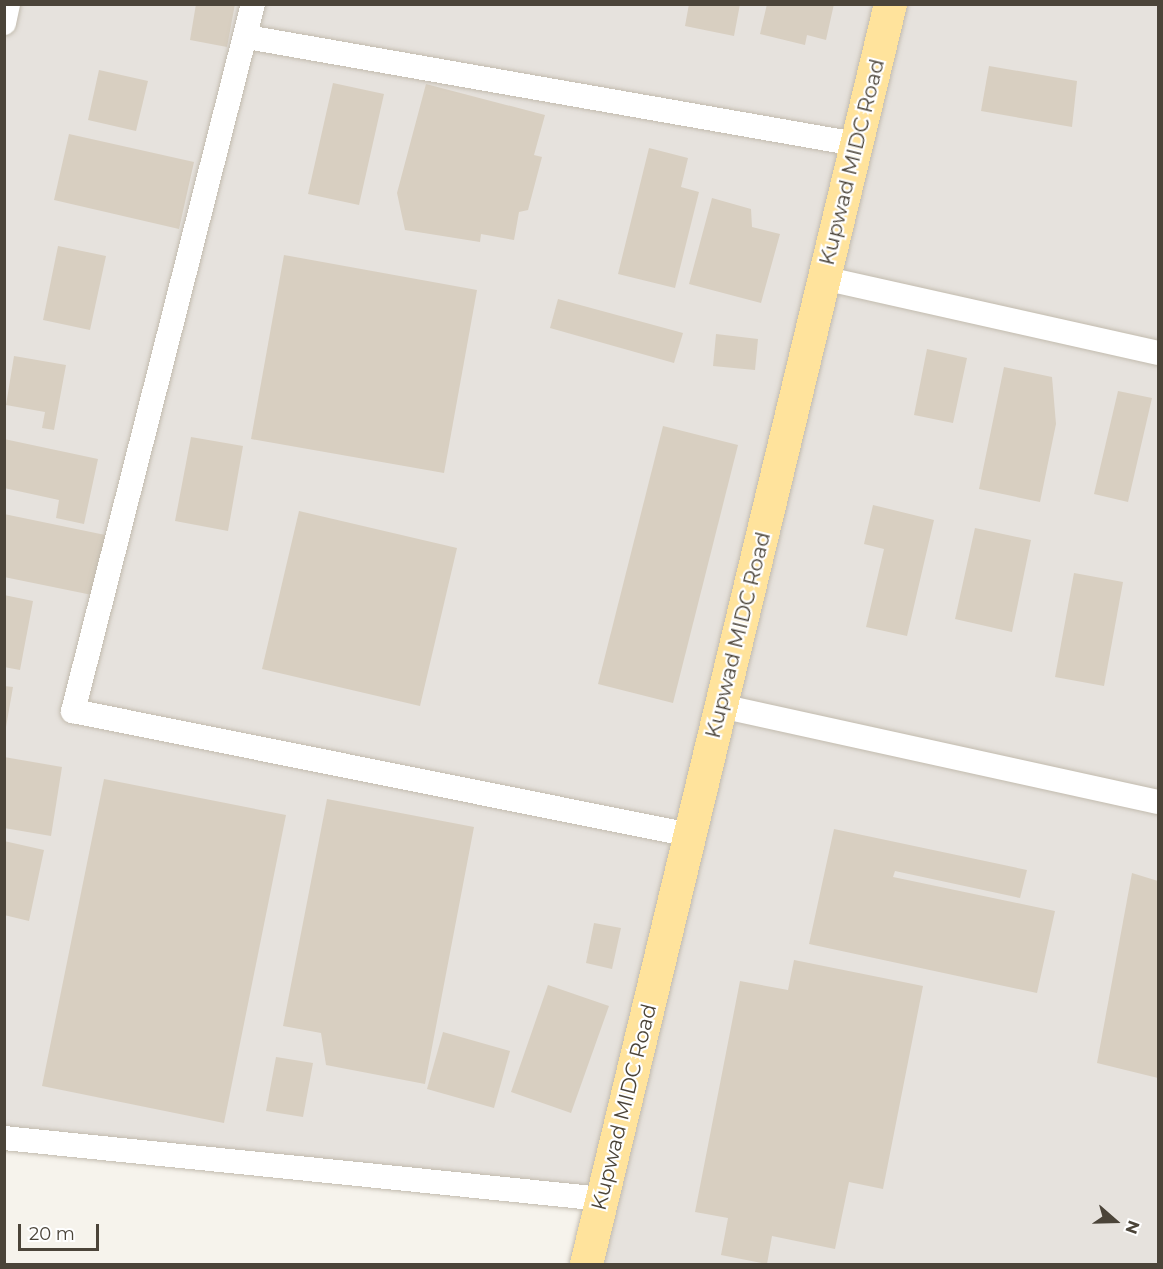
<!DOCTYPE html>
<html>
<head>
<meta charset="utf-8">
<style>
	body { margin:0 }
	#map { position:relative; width:1163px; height:1269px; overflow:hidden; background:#f6f3ec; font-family:Montserrat,sans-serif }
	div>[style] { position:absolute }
	.industrial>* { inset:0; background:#e6e2dd }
	.building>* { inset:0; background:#d8cfc1 }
	.roads { filter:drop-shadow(0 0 2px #c2bbae) drop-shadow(0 0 2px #c2bbae) }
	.minor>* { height:24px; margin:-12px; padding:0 12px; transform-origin:12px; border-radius:12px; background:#fff }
	.primary>* { height:33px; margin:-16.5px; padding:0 16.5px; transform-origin:16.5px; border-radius:16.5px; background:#ffe39c }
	span { translate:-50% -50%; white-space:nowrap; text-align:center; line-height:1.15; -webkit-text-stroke:4.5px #fff; paint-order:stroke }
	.street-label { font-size:21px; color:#4b4439 }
	.frame { position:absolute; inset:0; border:6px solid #4b4439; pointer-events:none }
	.north { position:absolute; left:1085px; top:1191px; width:60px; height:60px; -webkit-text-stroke:4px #fff; paint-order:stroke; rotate:110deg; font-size:16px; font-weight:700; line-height:24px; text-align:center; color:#4b4439 }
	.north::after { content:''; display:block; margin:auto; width:21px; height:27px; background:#4b4439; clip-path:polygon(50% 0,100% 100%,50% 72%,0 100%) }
	.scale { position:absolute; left:18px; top:1224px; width:81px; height:27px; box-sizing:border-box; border:3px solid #4b4439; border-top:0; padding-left:8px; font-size:18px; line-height:21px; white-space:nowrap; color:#4b4439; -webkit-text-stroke:4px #fff; paint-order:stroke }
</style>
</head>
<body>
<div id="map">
	<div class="industrial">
		<i style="clip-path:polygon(4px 5px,1158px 5px,1158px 1264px,592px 1264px,602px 1199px,5px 1127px)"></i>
	</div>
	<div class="building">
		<i style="clip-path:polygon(196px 4px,235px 4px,227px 47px,190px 40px)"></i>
		<i style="clip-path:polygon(689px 4px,740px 4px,734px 36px,685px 26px)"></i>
		<i style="clip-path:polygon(767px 4px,834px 4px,826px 40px,807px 35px,805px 45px,760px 34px)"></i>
		<i style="clip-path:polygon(989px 66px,1077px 81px,1072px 127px,981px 111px)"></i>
		<i style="clip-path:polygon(99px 70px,148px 81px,136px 131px,88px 120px)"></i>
		<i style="clip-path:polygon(333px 83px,384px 94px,359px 205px,308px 194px)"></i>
		<i style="clip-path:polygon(426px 84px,545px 115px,534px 155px,542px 157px,528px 210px,519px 212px,514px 240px,481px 234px,480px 242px,405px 230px,397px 193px)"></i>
		<i style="clip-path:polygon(69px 134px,194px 162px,179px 229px,54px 200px)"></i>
		<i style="clip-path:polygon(649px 148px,688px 158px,681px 187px,699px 192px,675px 288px,618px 274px)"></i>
		<i style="clip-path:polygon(712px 198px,751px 209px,752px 227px,780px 234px,761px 303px,689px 284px)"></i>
		<i style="clip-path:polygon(58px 246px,106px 256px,90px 330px,43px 320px)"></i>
		<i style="clip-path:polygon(284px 255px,477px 290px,444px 473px,251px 439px)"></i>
		<i style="clip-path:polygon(558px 299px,683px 333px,674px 363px,550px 328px)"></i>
		<i style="clip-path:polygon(716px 334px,758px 339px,755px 370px,713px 366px)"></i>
		<i style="clip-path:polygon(927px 349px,967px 358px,953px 423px,914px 415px)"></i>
		<i style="clip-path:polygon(14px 356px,66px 365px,54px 430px,42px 428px,45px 412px,6px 405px)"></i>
		<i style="clip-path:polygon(1004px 367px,1052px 377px,1056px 424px,1040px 502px,979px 489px)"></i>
		<i style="clip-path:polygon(1118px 391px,1152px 398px,1128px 502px,1094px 494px)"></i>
		<i style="clip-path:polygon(663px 426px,738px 445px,673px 703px,598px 684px)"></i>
		<i style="clip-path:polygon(191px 437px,243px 446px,228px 531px,175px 521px)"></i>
		<i style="clip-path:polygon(4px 439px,98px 459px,84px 524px,56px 518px,59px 500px,4px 488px)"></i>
		<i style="clip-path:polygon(873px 505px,934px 520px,907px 636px,866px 627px,884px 549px,864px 544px)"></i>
		<i style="clip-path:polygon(299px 511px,457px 548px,420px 706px,262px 669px)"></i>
		<i style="clip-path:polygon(4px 514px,110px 536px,97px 596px,4px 577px)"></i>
		<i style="clip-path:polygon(975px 528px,1031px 540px,1012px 632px,955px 619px)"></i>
		<i style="clip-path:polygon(1074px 573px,1123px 582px,1104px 686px,1055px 677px)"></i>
		<i style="clip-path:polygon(4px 595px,33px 601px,20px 670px,4px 667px)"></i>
		<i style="clip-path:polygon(4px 686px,13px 687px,6px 727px,4px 726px)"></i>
		<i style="clip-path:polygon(4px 757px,62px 767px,51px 836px,4px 828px)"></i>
		<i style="clip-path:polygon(104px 779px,286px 815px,224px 1123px,42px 1086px)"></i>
		<i style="clip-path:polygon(327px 799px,474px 827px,425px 1084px,326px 1065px,321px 1033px,283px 1026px)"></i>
		<i style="clip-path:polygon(834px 829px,1027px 870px,1020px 898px,895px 871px,893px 877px,1055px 911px,1037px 993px,809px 944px)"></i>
		<i style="clip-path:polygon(4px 841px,44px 850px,29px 921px,4px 915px)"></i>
		<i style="clip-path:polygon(1132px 873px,1158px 881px,1158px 1078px,1097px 1063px)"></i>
		<i style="clip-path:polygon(594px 923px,621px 928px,612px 969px,586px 963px)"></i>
		<i style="clip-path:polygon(794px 960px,923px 986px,883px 1189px,849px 1182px,835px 1249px,772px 1236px,767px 1264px,721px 1255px,728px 1218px,695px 1212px,740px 981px,788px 990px)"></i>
		<i style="clip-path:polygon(548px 985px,609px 1006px,571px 1113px,511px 1092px)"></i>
		<i style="clip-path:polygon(443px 1032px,510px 1051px,494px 1108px,427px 1089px)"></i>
		<i style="clip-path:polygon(276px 1057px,313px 1063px,303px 1117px,266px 1111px)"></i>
	</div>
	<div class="roads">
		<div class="minor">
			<i style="left:253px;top:4px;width:730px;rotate:104.28deg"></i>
			<i style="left:73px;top:711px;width:629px;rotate:11.36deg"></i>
			<i style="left:4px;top:23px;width:19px;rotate:-78deg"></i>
			<i style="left:247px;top:37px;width:618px;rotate:9.97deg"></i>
			<i style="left:823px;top:278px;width:343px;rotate:12.6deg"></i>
			<i style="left:721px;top:706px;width:447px;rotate:12.4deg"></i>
			<i style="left:4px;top:1138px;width:601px;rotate:5.82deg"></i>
		</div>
		<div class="primary">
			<i style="left:586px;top:1264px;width:1296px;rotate:-76.44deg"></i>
		</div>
	</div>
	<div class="street-label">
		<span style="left:852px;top:162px;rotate:-76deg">Kupwad MIDC Road</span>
		<span style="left:738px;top:635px;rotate:-76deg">Kupwad MIDC Road</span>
		<span style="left:624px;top:1107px;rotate:-76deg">Kupwad MIDC Road</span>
	</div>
	<div class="frame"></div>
	<div class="north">N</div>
	<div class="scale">20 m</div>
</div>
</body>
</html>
